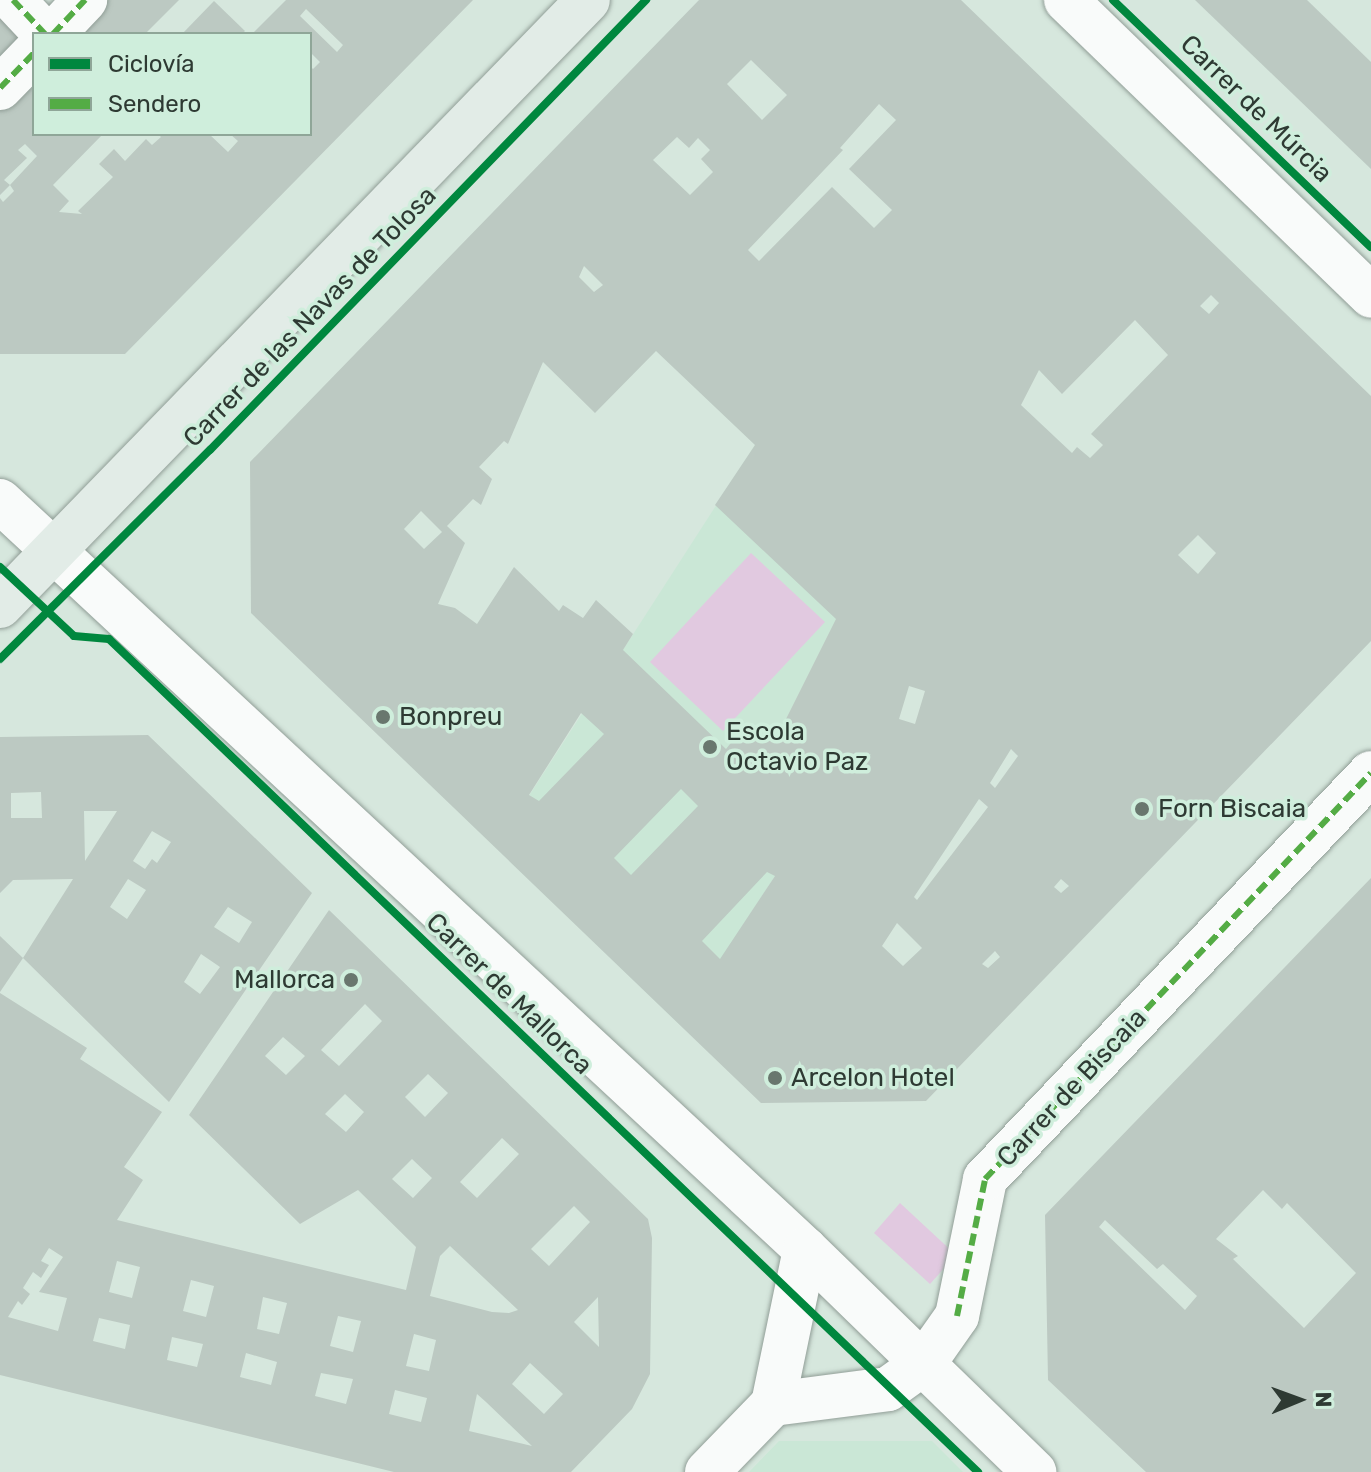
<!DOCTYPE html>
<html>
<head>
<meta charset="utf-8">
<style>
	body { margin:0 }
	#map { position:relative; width:1371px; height:1472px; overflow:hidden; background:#d6e7dd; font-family:Rubik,sans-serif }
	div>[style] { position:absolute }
	.built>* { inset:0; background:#cae7d6 }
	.green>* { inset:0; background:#e1c9e0 }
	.building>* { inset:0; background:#bcc9c2 }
	.roads { filter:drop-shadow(0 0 2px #919e97) drop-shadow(0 0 2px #919e97) }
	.minor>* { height:44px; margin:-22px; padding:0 22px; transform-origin:22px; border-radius:22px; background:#f9fbfa }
	.major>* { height:44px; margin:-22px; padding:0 22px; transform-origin:22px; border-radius:22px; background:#e2ece7 }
	.quiet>* { height:6px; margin-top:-3px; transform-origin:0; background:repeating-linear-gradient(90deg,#54ac45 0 12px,transparent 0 18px) }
	.cycleway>* { height:8px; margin:-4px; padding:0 4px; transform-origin:4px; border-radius:4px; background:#00873e }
	.dots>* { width:22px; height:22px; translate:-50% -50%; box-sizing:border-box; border:4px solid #cfeedc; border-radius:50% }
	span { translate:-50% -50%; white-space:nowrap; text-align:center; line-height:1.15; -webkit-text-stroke:7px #cfeedc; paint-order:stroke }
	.street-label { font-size:26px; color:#2e3a33 }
	.poi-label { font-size:26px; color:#2e3a33 }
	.left { translate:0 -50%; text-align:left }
	.right { translate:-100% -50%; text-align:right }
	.legend { position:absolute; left:32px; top:32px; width:280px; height:104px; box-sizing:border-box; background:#cfeedc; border:2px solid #8fa698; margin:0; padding:10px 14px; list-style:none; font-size:24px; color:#2e3a33 }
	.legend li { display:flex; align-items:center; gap:16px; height:40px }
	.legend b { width:40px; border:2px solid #8fa698 }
	.north { position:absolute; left:1259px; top:1360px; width:80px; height:80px; -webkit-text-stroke:6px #cfeedc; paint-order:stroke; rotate:89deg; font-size:22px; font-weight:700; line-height:32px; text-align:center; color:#2e3a33 }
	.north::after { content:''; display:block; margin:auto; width:28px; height:36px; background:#2e3a33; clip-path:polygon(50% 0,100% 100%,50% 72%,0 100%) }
</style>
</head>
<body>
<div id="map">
	<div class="built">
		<i style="clip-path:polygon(755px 445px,923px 606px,838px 779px,679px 1024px,496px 847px)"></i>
		<i style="clip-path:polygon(779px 1441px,932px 1441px,963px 1472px,749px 1472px)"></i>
	</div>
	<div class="green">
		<i style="clip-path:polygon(751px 553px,825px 622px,723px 731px,650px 662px)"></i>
		<i style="clip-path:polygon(900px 1203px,956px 1255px,930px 1284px,874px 1233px)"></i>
	</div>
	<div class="building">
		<i style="clip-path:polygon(103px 0,179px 0,145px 34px,69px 34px)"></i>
		<i style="clip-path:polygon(evenodd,286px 0,473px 0,125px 354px,0 354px,0 198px,3px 202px,14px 191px,10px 185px,37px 156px,25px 144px,18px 150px,27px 158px,4px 180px,10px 185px,0 195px,0 103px,34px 69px,34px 134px,103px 134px,53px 185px,69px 201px,59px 212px,82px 214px,78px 211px,113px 177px,99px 164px,114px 149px,125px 161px,146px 139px,152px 145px,161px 137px,158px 134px,209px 134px,228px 152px,238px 141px,230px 134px,310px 134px,310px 66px,313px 69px,320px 62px,310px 52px,310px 34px,252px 34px,286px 0,306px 9px,343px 45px,337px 52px,300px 16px,306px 9px)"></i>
		<i style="clip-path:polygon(evenodd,699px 0,961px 0,1371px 396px,1371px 641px,926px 1101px,761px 1103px,251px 613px,250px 462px,699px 0,751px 60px,787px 95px,762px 120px,727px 84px,751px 60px,699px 0,879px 104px,896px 120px,849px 169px,892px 210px,874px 228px,832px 187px,759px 261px,748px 250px,843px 150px,840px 148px,879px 104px,699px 0,677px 137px,689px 148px,698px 138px,710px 150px,701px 159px,713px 172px,690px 195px,653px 160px,677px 137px,699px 0,584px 266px,603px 285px,594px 292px,579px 277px,584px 266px,699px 0,1211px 295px,1219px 303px,1209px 314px,1200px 306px,1211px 295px,699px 0,1135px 320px,1168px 355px,1091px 434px,1103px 445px,1090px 458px,1077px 447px,1072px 453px,1021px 405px,1039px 370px,1062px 394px,1135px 320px,699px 0,656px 351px,755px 445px,715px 505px,836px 619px,775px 741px,734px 739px,726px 749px,623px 650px,633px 634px,596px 600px,583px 618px,563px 605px,559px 611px,514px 567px,477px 624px,455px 608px,438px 604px,465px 543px,447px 526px,473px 499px,481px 505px,492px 479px,479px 467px,504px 441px,508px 444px,543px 362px,595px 413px,656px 351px,699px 0,421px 511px,442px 532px,424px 549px,404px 529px,421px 511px,699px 0,1198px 535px,1216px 553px,1198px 574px,1178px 555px,1198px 535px,699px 0,909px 686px,925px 691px,915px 724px,899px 719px,909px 686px,699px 0,581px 713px,604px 734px,539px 801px,529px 795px,581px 713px,699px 0,1011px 749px,1018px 756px,995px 788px,990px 783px,1011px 749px,699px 0,681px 789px,698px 806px,631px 875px,614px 858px,681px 789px,699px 0,979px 799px,988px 807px,917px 900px,914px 897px,979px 799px,699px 0,767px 872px,775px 876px,720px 959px,702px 941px,767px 872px,699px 0,1061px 879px,1069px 886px,1061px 893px,1054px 887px,1061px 879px,699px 0,897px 923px,922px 948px,903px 966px,882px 946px,897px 923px,699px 0,995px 951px,1000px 957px,988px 968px,982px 964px,995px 951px)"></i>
		<i style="clip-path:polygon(1195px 0,1307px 0,1371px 62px,1371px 169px)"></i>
		<i style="clip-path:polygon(214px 1px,245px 31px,242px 34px,182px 34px)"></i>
		<i style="clip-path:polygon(0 14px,30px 46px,0 77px)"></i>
		<i style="clip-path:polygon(evenodd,148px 735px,312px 893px,169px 1102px,23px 958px,73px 879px,13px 880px,0 893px,0 737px,148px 735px,41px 792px,42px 818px,11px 818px,11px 793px,41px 792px,148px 735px,84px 811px,117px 811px,85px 861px,84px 811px,148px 735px,152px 831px,171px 842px,157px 863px,152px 859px,145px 869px,133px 861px,152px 831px,148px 735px,128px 879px,146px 890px,127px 919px,110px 907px,128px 879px,148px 735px,228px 907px,252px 922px,239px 943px,214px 927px,228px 907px,148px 735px,201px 954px,220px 967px,200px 994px,184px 982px,201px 954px)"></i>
		<i style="clip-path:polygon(evenodd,1371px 878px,1371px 1472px,1146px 1472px,1048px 1380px,1045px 1215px,1371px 878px,1263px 1190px,1282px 1209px,1287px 1203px,1356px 1273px,1304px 1328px,1233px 1259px,1238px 1256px,1216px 1239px,1263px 1190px,1371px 878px,1105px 1220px,1157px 1269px,1163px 1264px,1197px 1296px,1185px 1310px,1099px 1227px,1105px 1220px)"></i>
		<i style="clip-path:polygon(evenodd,329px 910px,648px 1219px,652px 1238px,650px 1374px,632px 1409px,571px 1472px,394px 1472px,0 1375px,0 993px,87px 1048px,80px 1059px,162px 1112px,124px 1167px,143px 1180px,117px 1220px,406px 1290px,416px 1247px,358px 1190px,300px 1224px,189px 1115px,329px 910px,365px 1004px,382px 1021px,339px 1066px,321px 1050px,365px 1004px,329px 910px,283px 1037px,305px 1056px,286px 1075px,265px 1056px,283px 1037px,329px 910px,428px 1074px,448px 1093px,425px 1117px,405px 1097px,428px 1074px,329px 910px,345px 1094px,364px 1112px,346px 1132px,325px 1114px,345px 1094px,329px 910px,502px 1138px,519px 1154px,477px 1198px,460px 1182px,502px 1138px,329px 910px,412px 1159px,432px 1178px,413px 1198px,392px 1179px,412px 1159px,329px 910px,574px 1206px,590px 1222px,549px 1266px,531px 1249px,574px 1206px,329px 910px,450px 1246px,518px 1310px,509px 1313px,492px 1312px,430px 1296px,440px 1256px,450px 1246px,329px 910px,49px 1248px,63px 1257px,39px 1292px,67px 1298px,58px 1331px,8px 1317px,18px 1301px,22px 1305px,30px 1294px,23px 1288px,33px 1272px,41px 1278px,49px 1265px,41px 1261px,49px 1248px,329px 910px,117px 1261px,140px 1267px,132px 1298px,109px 1292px,117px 1261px,329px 910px,191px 1280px,214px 1286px,206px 1317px,183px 1311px,191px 1280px,329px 910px,263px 1297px,287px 1303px,279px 1334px,257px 1329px,263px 1297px,329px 910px,598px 1297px,599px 1347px,574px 1322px,598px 1297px,329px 910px,338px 1316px,361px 1321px,353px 1352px,330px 1346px,338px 1316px,329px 910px,99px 1318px,130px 1325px,125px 1349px,93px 1341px,99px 1318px,329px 910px,414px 1334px,436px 1340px,429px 1371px,406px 1366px,414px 1334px,329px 910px,172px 1337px,203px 1344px,197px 1367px,167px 1360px,172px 1337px,329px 910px,246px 1353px,277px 1362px,271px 1385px,240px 1377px,246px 1353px,329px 910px,530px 1363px,563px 1394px,544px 1414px,512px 1384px,530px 1363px,329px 910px,321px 1373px,353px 1379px,346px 1404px,315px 1396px,321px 1373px,329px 910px,395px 1390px,427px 1398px,421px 1422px,389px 1414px,395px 1390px,329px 910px,477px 1394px,486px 1402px,532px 1446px,469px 1431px,477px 1394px)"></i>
		<i style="clip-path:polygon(0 936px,23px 958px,0 992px)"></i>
	</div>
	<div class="roads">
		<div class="minor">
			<i style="left:13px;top:0;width:47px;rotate:46.7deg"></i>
			<i style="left:1066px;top:0;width:425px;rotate:44.1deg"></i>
			<i style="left:53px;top:34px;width:47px;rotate:-46.7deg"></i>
			<i style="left:0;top:88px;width:49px;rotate:-45.8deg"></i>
			<i style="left:0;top:501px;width:1099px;rotate:42.9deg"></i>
			<i style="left:805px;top:1249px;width:320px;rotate:44.2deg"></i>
			<i style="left:773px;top:1404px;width:116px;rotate:-7.4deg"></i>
			<i style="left:888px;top:1389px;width:44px;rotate:-35.8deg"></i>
			<i style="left:924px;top:1363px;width:57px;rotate:-54.9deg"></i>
			<i style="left:957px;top:1316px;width:140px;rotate:-78.4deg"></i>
			<i style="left:985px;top:1179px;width:560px;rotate:-46.45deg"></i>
			<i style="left:707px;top:1472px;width:95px;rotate:-45.9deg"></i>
			<i style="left:773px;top:1404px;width:158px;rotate:-78.3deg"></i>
		</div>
		<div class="major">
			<i style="left:0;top:606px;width:844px;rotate:-45.86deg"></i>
		</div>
	</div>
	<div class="quiet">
		<i style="left:13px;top:0;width:47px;rotate:46.7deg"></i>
		<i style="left:53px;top:34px;width:47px;rotate:-46.7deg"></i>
		<i style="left:0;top:88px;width:49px;rotate:-45.8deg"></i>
		<i style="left:957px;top:1316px;width:140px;rotate:-78.4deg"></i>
		<i style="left:985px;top:1179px;width:560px;rotate:-46.45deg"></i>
	</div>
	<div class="cycleway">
		<i style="left:1113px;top:0;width:357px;rotate:43.8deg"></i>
		<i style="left:0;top:567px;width:101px;rotate:43deg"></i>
		<i style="left:74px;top:636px;width:35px;rotate:5deg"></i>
		<i style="left:109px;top:639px;width:1204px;rotate:43.79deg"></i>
		<i style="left:0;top:659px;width:296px;rotate:-44.9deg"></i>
		<i style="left:210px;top:450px;width:627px;rotate:-45.91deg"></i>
	</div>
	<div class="dots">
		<i style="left:383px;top:717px;background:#69776e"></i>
		<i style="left:710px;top:747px;background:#69776e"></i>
		<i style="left:1142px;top:809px;background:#69776e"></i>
		<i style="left:351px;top:980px;background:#69776e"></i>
		<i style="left:775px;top:1078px;background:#69776e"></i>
	</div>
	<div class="street-label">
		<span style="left:1256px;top:109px;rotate:44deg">Carrer de Múrcia</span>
		<span style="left:310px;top:317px;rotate:-46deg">Carrer de las Navas de Tolosa</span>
		<span style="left:509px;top:994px;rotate:44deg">Carrer de Mallorca</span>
		<span style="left:1072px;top:1088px;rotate:-47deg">Carrer de Biscaia</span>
	</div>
	<div class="poi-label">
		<span class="left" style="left:399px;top:717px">Bonpreu</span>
		<span class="left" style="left:726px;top:747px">Escola<br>Octavio Paz</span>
		<span class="left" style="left:1158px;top:809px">Forn Biscaia</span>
		<span class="right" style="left:335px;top:980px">Mallorca</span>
		<span class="left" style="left:791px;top:1078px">Arcelon Hotel</span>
	</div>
	<ul class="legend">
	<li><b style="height:10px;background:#00873e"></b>Ciclovía</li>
	<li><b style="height:10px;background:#54ac45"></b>Sendero</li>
	</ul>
	<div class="north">N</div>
</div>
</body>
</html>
